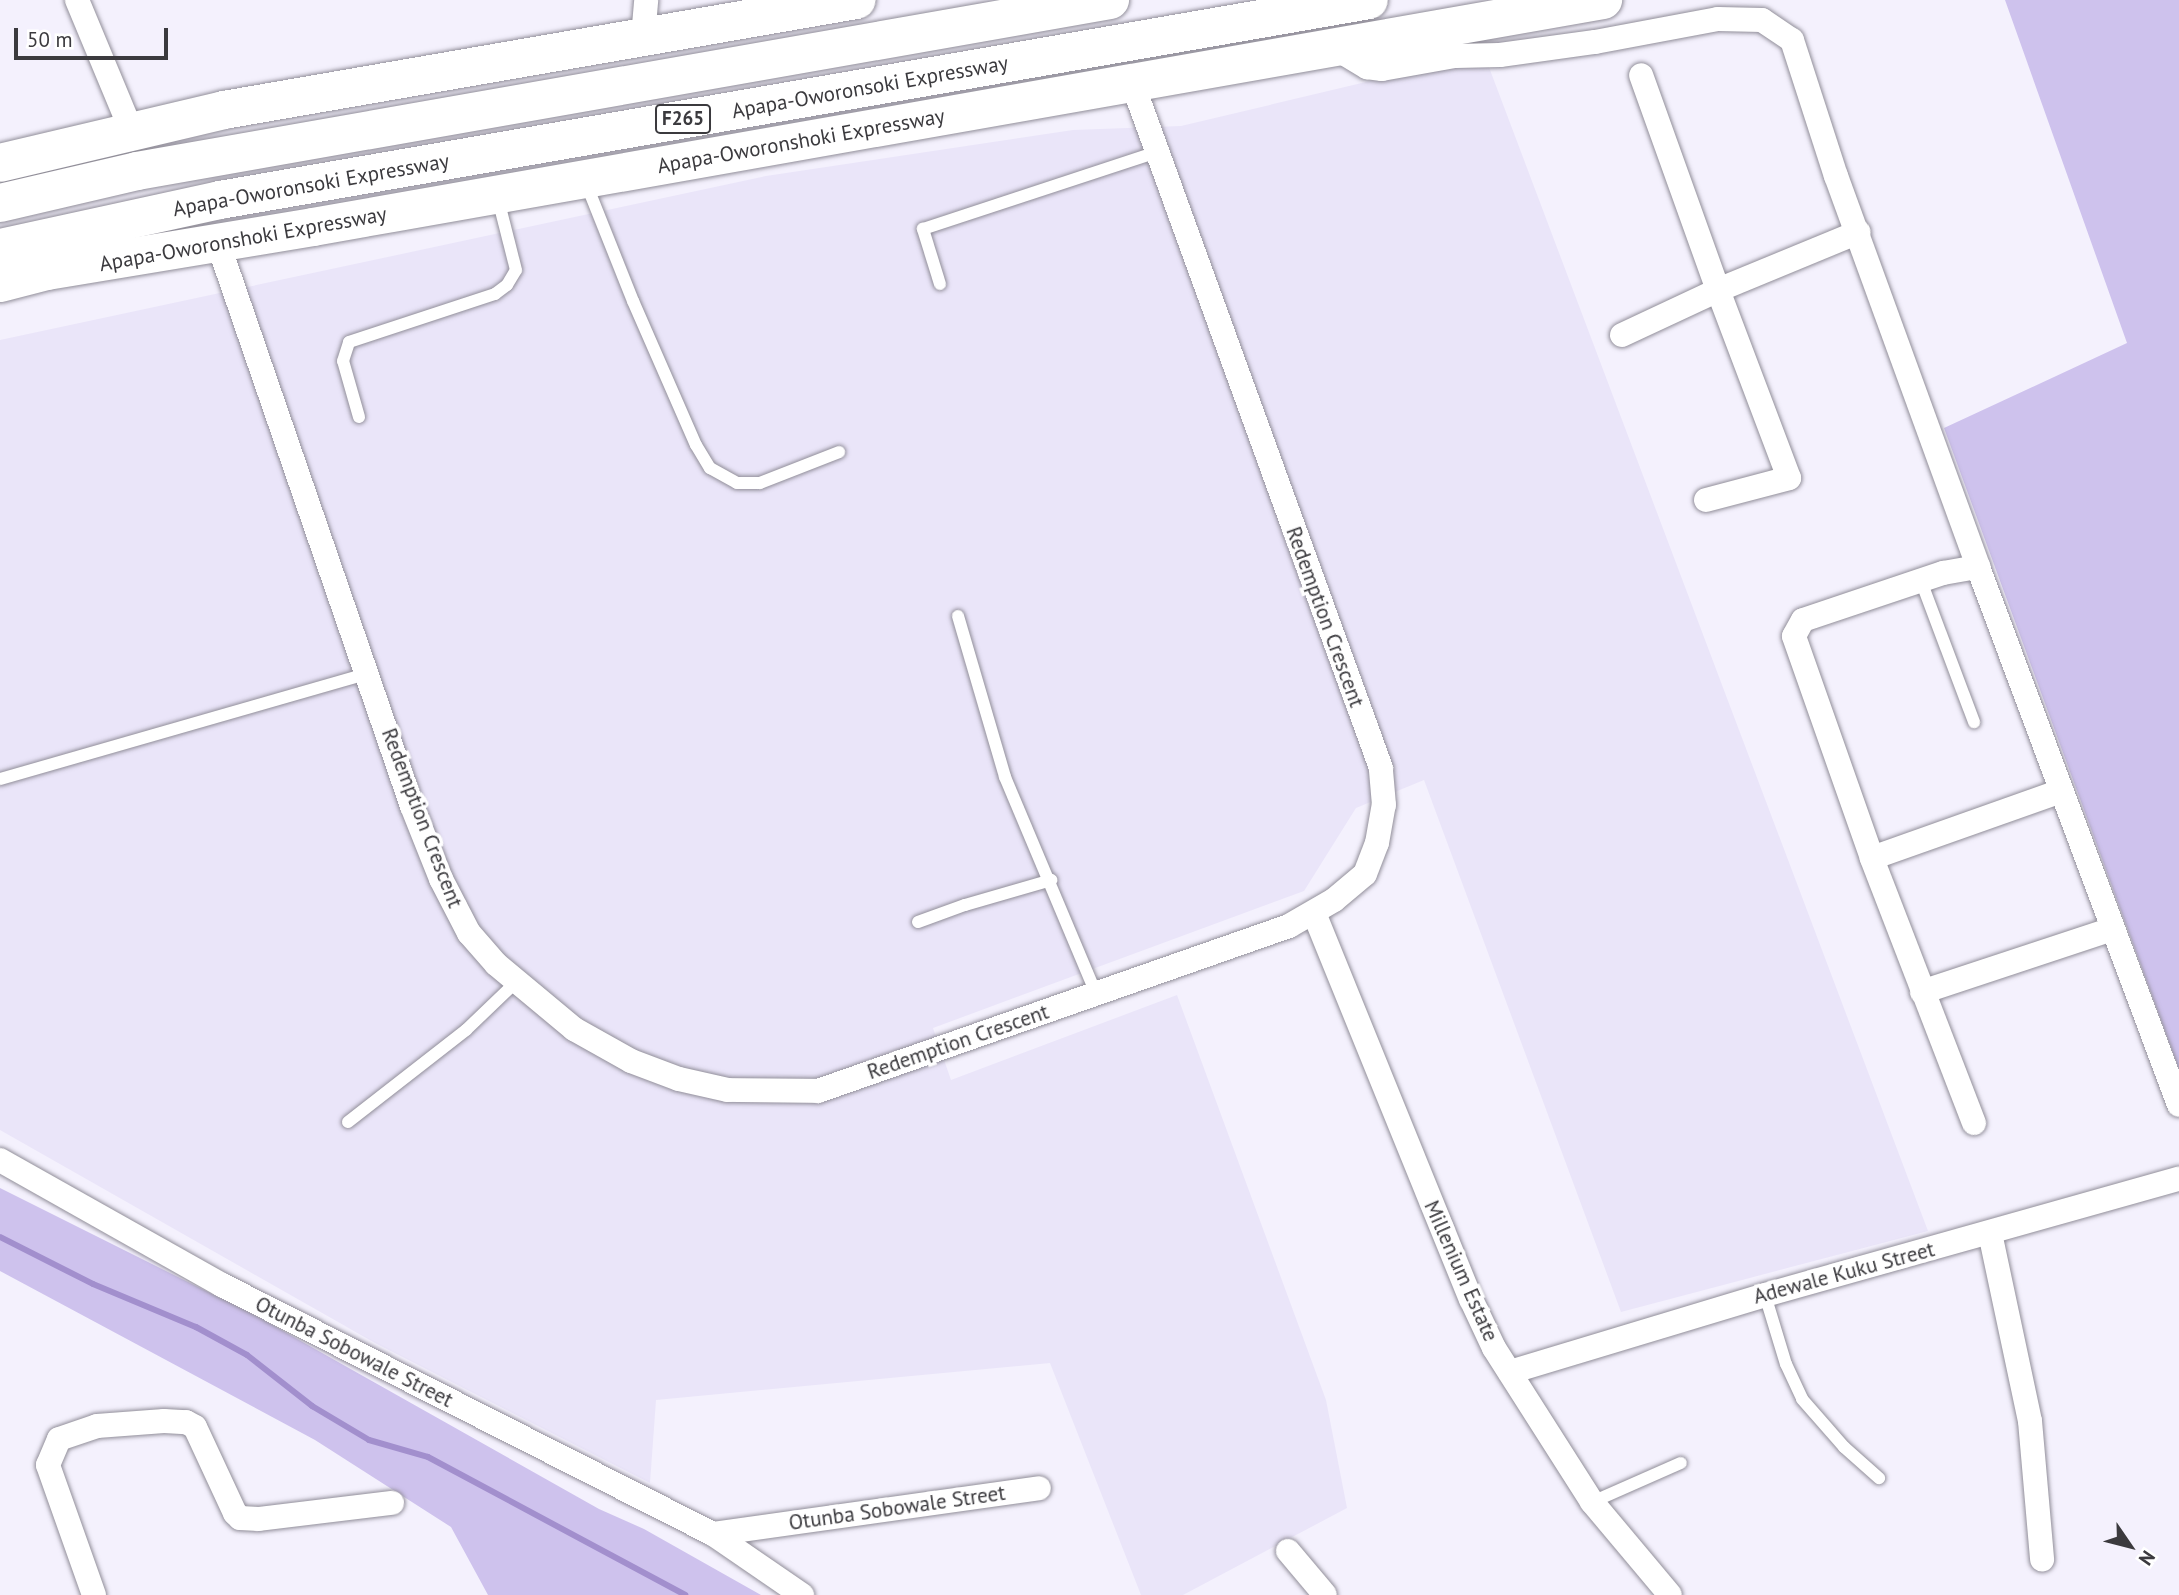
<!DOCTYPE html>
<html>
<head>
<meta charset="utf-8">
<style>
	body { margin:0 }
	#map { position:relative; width:2179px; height:1595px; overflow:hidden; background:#f4f1fd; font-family:"PT Sans",sans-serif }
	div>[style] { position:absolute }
	.built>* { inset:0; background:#eae5f9 }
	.green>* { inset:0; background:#cec2ed }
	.stream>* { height:6px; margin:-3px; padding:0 3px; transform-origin:3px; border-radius:3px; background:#a28fcd }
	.roads { filter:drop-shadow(0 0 2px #918e99) drop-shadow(0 0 2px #918e99) }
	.lane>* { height:12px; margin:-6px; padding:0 6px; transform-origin:6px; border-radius:6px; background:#fff }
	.street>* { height:24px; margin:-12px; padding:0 12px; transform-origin:12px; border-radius:12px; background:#fff }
	.primary>* { height:38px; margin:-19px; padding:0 19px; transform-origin:19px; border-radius:19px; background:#fff }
	.highway>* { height:38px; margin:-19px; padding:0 19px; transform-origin:19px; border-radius:19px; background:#fff }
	span { translate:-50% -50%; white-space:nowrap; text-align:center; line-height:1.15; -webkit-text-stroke:7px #fff; paint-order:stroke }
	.shield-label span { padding:2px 5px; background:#fff; border:2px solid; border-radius:5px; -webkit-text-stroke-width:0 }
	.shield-label { font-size:19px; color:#3b3a3e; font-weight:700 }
	.street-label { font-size:21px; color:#3b3a3e }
	.north { position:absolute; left:2095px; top:1511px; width:70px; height:70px; -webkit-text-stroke:5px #fff; paint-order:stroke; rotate:125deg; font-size:19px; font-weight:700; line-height:28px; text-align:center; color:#3b3a3e }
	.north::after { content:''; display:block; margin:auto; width:24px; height:32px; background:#3b3a3e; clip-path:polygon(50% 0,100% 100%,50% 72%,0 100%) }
	.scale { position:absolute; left:14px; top:28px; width:154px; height:32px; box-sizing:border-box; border:4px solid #3b3a3e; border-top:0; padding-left:9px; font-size:21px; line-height:24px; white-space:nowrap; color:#3b3a3e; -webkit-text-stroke:5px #fff; paint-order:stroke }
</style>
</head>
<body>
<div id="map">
	<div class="built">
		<i style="clip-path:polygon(1484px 54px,1928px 1231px,1621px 1312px,1424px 780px,1356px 808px,1304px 891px,933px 1028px,951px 1080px,1177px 995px,1326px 1400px,1347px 1508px,1183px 1595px,1141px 1595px,1050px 1363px,656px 1400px,650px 1483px,375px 1343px,0 1130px,0 340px,766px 176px,1073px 130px,1181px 126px)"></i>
	</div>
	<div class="green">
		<i style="clip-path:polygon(2005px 0,2179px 0,2179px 1069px,1944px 428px,2127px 343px)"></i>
		<i style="clip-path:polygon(0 1188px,260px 1318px,599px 1509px,644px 1529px,761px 1595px,488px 1595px,451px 1527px,315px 1440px,0 1271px)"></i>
	</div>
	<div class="stream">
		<i style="left:0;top:1237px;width:104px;rotate:26.8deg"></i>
		<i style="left:93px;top:1284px;width:112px;rotate:22.7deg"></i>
		<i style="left:196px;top:1327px;width:58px;rotate:28.8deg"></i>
		<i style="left:247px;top:1355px;width:83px;rotate:38.1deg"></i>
		<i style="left:312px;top:1406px;width:66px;rotate:30.8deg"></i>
		<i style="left:369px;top:1440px;width:61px;rotate:16.1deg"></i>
		<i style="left:428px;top:1457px;width:292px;rotate:28.2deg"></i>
	</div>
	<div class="roads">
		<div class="lane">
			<i style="left:586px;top:183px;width:127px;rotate:68.3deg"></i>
			<i style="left:633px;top:301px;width:157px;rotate:66.4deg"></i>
			<i style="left:696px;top:445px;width:27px;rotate:59deg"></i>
			<i style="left:710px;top:468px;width:31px;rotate:29deg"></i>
			<i style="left:737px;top:483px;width:23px"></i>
			<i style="left:760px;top:483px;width:85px;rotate:-21.4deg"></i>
			<i style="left:940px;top:284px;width:58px;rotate:-107.2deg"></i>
			<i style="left:923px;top:229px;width:246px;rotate:-18.2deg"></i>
			<i style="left:359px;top:417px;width:58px;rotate:-105.9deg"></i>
			<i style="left:343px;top:361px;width:20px;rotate:-72deg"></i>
			<i style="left:349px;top:342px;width:154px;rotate:-18.2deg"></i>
			<i style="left:495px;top:294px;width:15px;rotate:-37deg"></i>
			<i style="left:507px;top:285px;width:17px;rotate:-59deg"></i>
			<i style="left:516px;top:270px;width:73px;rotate:-104.2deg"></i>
			<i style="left:1921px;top:581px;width:151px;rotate:69.4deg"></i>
			<i style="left:958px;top:616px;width:168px;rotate:73.7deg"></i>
			<i style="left:1005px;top:777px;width:235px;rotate:67.2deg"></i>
			<i style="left:0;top:779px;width:382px;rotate:-16deg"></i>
			<i style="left:918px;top:922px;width:50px;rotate:-19.9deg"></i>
			<i style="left:965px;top:905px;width:90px;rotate:-16.2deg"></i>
			<i style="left:348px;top:1122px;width:150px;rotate:-37.9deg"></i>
			<i style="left:466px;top:1030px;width:69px;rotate:-43.8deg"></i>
			<i style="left:1765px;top:1295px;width:72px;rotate:73.1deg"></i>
			<i style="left:1786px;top:1364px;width:38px;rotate:65deg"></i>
			<i style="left:1802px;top:1399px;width:64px;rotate:48.8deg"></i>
			<i style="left:1844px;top:1447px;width:47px;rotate:41.5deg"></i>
			<i style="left:1592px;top:1502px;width:97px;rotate:-23.7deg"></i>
		</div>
		<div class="street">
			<i style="left:77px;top:0;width:143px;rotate:67.4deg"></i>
			<i style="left:643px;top:37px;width:37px;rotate:-85deg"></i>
			<i style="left:1339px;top:46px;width:10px;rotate:53deg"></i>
			<i style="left:1345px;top:54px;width:26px;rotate:31deg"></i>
			<i style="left:1367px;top:67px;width:15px;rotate:8deg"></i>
			<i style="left:1382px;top:69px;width:74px;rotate:-10.1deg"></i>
			<i style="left:1455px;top:56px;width:45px;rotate:-1.3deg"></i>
			<i style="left:1500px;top:55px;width:96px;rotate:-7.8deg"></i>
			<i style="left:1595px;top:42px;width:125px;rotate:-10.6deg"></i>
			<i style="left:1718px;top:19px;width:44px;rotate:1.3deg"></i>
			<i style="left:1762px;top:20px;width:36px;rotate:34deg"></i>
			<i style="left:1792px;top:40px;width:143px;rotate:72.1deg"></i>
			<i style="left:1836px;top:176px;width:416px;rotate:70deg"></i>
			<i style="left:1978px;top:567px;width:574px;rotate:69.51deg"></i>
			<i style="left:218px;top:243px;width:595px;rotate:70.99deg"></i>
			<i style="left:412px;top:806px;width:79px;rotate:68.3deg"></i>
			<i style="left:441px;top:879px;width:61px;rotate:62.6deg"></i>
			<i style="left:469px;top:933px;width:41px;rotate:48.9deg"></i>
			<i style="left:496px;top:964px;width:102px;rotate:39.8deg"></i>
			<i style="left:574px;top:1029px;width:65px;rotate:29.3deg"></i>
			<i style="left:631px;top:1061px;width:51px;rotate:20.6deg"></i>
			<i style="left:679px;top:1079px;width:50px;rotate:12.7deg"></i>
			<i style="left:728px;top:1090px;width:90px;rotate:0.6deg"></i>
			<i style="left:818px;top:1091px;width:499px;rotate:-19.3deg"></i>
			<i style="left:1289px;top:926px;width:52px;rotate:-30deg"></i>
			<i style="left:1334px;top:900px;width:40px;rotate:-40deg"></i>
			<i style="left:1365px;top:874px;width:33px;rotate:-69deg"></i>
			<i style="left:1377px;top:843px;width:39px;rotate:-80deg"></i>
			<i style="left:1384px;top:805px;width:37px;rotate:-95deg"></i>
			<i style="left:1381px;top:768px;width:730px;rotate:-109.95deg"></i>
			<i style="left:1622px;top:335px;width:106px;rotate:-25.1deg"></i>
			<i style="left:1718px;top:290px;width:228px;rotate:-109.7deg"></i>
			<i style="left:1706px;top:500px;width:86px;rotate:-14.8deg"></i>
			<i style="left:1789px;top:478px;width:201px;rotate:-110.7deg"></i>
			<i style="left:1718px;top:290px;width:152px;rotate:-22.4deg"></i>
			<i style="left:1872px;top:858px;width:201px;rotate:-19.5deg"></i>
			<i style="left:1314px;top:913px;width:417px;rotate:67.9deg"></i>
			<i style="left:1471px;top:1299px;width:54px;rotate:64.9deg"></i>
			<i style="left:1494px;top:1348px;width:183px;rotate:57.5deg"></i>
			<i style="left:1592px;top:1502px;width:121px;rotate:50deg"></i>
			<i style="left:1922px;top:992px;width:200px;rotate:-18.3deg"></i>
			<i style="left:1974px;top:1123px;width:284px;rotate:-111.1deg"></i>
			<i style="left:1872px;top:858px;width:235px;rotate:-109.4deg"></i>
			<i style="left:1794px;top:636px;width:18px;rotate:-61deg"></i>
			<i style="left:1803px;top:620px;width:148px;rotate:-18.6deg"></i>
			<i style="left:1943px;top:573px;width:36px;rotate:-10deg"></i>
			<i style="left:0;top:1160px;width:255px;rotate:29.4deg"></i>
			<i style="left:222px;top:1285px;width:551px;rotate:26.89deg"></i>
			<i style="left:713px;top:1534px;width:329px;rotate:-8deg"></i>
			<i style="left:1990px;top:1233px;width:192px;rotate:78deg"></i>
			<i style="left:2030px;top:1421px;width:139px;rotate:85deg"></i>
			<i style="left:1510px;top:1372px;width:266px;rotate:-16.8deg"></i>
			<i style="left:1765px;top:1295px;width:430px;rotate:-15.7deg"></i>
			<i style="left:713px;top:1534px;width:108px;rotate:34.4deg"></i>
			<i style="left:1288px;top:1551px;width:57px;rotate:49.9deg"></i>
			<i style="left:94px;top:1595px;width:138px;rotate:-109.5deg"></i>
			<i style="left:48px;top:1465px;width:28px;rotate:-67deg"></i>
			<i style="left:59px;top:1439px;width:40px;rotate:-18.9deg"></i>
			<i style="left:97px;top:1426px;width:67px;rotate:-4.3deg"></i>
			<i style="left:164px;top:1421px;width:22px;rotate:3deg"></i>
			<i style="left:186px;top:1422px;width:10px;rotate:29deg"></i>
			<i style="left:195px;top:1427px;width:95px;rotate:65.1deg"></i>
			<i style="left:235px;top:1513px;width:7px;rotate:45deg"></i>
			<i style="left:240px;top:1518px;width:19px;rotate:3deg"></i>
			<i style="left:259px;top:1519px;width:134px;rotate:-6.9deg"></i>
		</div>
		<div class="primary">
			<i style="left:0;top:163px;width:230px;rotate:-13.3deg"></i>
			<i style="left:224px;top:110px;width:642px;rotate:-9.87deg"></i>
			<i style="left:0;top:283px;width:49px;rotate:-14.3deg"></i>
			<i style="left:47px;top:271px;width:270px;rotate:-9.4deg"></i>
			<i style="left:313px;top:227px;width:1310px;rotate:-9.98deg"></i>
		</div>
		<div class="highway">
			<i style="left:0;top:203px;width:141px;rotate:-13.1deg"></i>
			<i style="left:137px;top:171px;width:988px;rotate:-9.97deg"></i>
			<i style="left:0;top:248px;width:225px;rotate:-12.3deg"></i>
			<i style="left:220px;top:200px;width:1166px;rotate:-9.87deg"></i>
		</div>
	</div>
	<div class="shield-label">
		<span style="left:683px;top:119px">F265</span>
	</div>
	<div class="street-label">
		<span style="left:870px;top:87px;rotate:-10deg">Apapa-Oworonsoki Expressway</span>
		<span style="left:801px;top:141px;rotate:-10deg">Apapa-Oworonshoki Expressway</span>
		<span style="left:311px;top:185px;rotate:-10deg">Apapa-Oworonsoki Expressway</span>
		<span style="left:243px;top:239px;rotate:-10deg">Apapa-Oworonshoki Expressway</span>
		<span style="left:1325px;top:617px;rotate:70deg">Redemption Crescent</span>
		<span style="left:422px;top:818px;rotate:69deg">Redemption Crescent</span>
		<span style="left:958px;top:1042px;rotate:-19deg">Redemption Crescent</span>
		<span style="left:1461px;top:1271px;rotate:66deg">Millenium Estate</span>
		<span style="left:1844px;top:1273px;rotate:-15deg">Adewale Kuku Street</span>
		<span style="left:354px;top:1352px;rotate:27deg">Otunba Sobowale Street</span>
		<span style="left:897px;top:1508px;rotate:-8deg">Otunba Sobowale Street</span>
	</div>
	<div class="north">N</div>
	<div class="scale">50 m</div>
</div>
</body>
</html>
